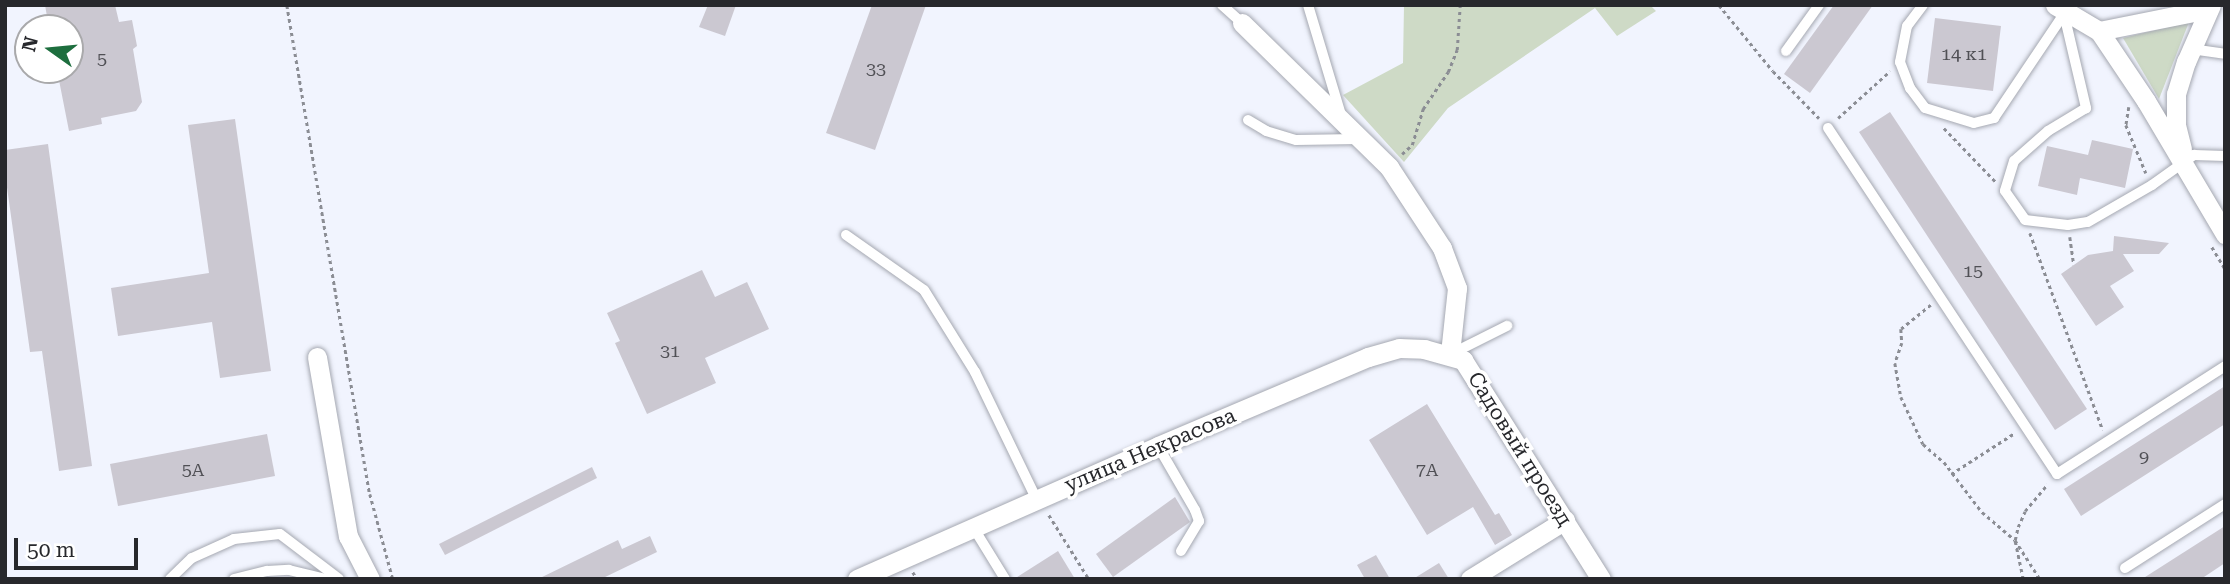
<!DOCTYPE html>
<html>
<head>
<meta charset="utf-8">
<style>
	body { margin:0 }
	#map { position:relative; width:2230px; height:584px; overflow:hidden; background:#f1f4fe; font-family:"Roboto Serif",serif }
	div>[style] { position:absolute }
	.green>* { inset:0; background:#cedac6 }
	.building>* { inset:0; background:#cbc8d1 }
	.path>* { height:2.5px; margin-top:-1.25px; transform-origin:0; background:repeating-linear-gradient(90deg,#8b8d94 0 3.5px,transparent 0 7px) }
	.roads { filter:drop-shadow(0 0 2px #a5a8b1) drop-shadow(0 0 2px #a5a8b1) }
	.service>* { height:10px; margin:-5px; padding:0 5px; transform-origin:5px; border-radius:5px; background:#fff }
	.minor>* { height:19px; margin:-9.5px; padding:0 9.5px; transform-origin:9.5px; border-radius:9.5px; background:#fff }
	span { translate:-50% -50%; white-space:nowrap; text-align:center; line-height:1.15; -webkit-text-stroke:7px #fff; paint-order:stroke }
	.number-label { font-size:18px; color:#505055 }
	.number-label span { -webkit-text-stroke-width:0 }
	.street-label { font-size:21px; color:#27282c }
	.frame { position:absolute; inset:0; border:7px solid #27282c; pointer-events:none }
	.north { position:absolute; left:14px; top:14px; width:70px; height:70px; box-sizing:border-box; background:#fff; border:2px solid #a9a9ab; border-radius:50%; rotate:285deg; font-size:19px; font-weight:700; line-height:28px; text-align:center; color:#27282c }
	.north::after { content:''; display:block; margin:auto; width:24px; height:32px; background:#1d6e3e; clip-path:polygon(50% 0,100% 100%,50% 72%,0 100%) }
	.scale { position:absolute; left:14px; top:538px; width:124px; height:32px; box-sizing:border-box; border:4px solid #27282c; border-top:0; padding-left:9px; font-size:21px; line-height:24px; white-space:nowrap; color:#27282c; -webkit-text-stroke:5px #fff; paint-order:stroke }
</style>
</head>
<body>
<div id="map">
	<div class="green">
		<i style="clip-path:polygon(1404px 5px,1650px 5px,1656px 11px,1617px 36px,1595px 8px,1448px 108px,1404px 162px,1343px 95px,1403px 63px)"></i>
		<i style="clip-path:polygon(2189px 22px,2159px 99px,2123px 38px)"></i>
	</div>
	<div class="building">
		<i style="clip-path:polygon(45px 5px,115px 5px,119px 22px,132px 20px,137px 46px,133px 49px,142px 102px,136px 111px,101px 118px,102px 124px,69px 131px,57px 70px,70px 70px,70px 28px,49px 28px)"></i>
		<i style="clip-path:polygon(708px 5px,736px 5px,725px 36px,699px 27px)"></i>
		<i style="clip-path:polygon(872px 5px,926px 5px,875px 150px,826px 133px)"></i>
		<i style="clip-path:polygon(1834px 5px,1873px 5px,1810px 93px,1784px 74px)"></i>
		<i style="clip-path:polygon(1935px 18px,2001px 26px,1993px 91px,1927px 83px)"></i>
		<i style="clip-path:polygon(1890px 112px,2087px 409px,2055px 430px,1859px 132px)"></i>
		<i style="clip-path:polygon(235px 119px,271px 371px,220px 378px,212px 322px,118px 336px,111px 288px,209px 273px,188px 125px)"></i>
		<i style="clip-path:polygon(2092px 140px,2133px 149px,2125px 188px,2080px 178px,2077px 195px,2038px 186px,2047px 146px,2088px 155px)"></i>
		<i style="clip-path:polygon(48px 144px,92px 466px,59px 471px,42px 351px,30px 352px,5px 173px,5px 150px)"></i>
		<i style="clip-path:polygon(2114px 236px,2169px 243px,2159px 254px,2123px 254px,2134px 271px,2110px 286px,2124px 307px,2096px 326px,2061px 274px,2088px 255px,2113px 251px)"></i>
		<i style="clip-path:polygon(702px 270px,715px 297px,747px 282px,769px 329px,705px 358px,716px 383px,647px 414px,615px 343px,620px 341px,607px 313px)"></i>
		<i style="clip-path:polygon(2225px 386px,2225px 424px,2081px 516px,2064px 489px)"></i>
		<i style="clip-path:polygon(1427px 404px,1495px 515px,1499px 513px,1512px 535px,1495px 545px,1473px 507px,1427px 535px,1369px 440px)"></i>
		<i style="clip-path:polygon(267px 434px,275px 476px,118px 506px,110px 464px)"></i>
		<i style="clip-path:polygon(592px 467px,597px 478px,445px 555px,439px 544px)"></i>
		<i style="clip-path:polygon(1175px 497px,1190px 522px,1113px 577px,1096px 554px)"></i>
		<i style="clip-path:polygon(2225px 526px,2225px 563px,2201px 579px,2142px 579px)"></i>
		<i style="clip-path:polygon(650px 536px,657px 552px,601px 579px,538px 579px,618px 540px,622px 549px)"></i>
		<i style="clip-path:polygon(1058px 551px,1075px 579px,1014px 579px)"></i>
		<i style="clip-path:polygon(1376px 555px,1390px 579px,1365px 579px,1357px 565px)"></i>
		<i style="clip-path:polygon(1439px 563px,1449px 579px,1413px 579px)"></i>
	</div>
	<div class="path">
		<i style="left:287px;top:5px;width:496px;rotate:80.4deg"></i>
		<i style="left:370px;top:494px;width:88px;rotate:74.9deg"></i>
		<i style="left:1719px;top:5px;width:85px;rotate:50.7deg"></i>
		<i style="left:1773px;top:71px;width:66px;rotate:45.6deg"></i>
		<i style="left:2129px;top:107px;width:18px;rotate:99deg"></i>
		<i style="left:2126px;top:125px;width:52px;rotate:67.4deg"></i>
		<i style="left:1838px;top:118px;width:70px;rotate:-42.1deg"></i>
		<i style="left:1944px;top:128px;width:74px;rotate:46.1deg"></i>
		<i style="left:1402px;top:154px;width:13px;rotate:-42deg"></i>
		<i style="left:1412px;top:145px;width:38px;rotate:-73deg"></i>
		<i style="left:1423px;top:109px;width:45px;rotate:-56deg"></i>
		<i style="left:1448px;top:72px;width:24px;rotate:-68deg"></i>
		<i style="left:1457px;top:50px;width:45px;rotate:-86.2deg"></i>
		<i style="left:2030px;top:233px;width:210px;rotate:69.7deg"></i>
		<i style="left:2070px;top:237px;width:28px;rotate:82deg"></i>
		<i style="left:2212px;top:247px;width:26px;rotate:59deg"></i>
		<i style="left:1931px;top:305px;width:38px;rotate:141deg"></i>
		<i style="left:1901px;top:329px;width:14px;rotate:86deg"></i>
		<i style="left:1902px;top:343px;width:21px;rotate:109deg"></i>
		<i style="left:1895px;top:363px;width:35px;rotate:80deg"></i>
		<i style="left:1901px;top:397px;width:52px;rotate:64.9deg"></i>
		<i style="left:1923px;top:444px;width:28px;rotate:41deg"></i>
		<i style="left:1944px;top:462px;width:63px;rotate:52.8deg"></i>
		<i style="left:1982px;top:512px;width:43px;rotate:40.3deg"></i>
		<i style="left:2015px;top:540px;width:46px;rotate:57.3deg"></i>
		<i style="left:1951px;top:474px;width:74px;rotate:-32.8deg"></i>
		<i style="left:1049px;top:515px;width:75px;rotate:58deg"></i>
		<i style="left:913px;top:572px;width:8px;rotate:60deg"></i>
		<i style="left:2023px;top:579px;width:40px;rotate:-102deg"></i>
		<i style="left:2015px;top:540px;width:13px;rotate:-77deg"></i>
		<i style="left:2018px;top:527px;width:17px;rotate:-66deg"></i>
		<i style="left:2025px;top:511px;width:35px;rotate:-50deg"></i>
	</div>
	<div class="roads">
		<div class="service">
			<i style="left:1222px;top:5px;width:27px;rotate:42deg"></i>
			<i style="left:1308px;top:5px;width:112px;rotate:73.3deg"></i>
			<i style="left:1923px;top:5px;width:26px;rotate:127deg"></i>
			<i style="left:1907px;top:26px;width:37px;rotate:101deg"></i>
			<i style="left:1900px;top:62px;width:28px;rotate:69deg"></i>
			<i style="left:1910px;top:88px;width:25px;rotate:53deg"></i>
			<i style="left:1925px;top:108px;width:51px;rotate:17deg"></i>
			<i style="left:1974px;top:123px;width:21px;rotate:-14deg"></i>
			<i style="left:1994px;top:118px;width:125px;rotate:-56.1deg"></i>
			<i style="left:2064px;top:14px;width:97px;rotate:76.8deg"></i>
			<i style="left:2086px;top:108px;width:44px;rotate:148.8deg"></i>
			<i style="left:2048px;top:131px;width:45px;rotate:138.6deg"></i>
			<i style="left:2014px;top:161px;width:31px;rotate:107deg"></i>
			<i style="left:2005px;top:191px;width:35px;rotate:55deg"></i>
			<i style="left:2025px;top:220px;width:43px;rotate:6.6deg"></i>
			<i style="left:2068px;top:225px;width:20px;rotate:-9deg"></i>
			<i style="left:2088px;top:222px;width:74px;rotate:-30deg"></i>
			<i style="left:2152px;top:185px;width:52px;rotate:-35.5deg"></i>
			<i style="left:2194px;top:155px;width:31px;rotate:2deg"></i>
			<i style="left:2191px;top:49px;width:34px;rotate:8deg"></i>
			<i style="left:1786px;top:51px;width:57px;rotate:-54.3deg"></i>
			<i style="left:1248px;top:120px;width:21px;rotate:31deg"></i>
			<i style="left:1266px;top:131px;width:31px;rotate:17deg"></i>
			<i style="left:1296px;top:140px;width:62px;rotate:-0.9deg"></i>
			<i style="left:1828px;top:128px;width:415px;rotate:56.5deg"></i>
			<i style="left:2057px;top:474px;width:200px;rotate:-32.7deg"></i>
			<i style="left:846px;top:235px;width:95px;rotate:35.2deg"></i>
			<i style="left:924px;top:290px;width:97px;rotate:58.1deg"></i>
			<i style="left:975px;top:372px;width:140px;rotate:64.2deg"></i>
			<i style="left:1451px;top:354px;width:63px;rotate:-26.6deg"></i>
			<i style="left:1158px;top:446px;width:74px;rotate:60deg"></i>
			<i style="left:1195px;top:510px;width:12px;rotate:70deg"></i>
			<i style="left:1199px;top:521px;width:35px;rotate:121deg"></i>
			<i style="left:973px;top:527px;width:61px;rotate:58.4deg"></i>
			<i style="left:2125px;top:568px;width:119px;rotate:-32.6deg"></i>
			<i style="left:170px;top:579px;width:30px;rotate:-44deg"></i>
			<i style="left:192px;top:558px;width:46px;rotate:-24.3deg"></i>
			<i style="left:234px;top:539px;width:46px;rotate:-6.2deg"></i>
			<i style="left:280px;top:534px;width:74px;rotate:37.3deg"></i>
			<i style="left:234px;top:579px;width:34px;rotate:-14deg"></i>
			<i style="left:267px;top:571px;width:22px;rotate:-3deg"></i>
			<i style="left:289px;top:570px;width:36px;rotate:14deg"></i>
		</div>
		<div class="minor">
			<i style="left:2055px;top:5px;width:51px;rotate:30.6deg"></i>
			<i style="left:2099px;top:31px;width:84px;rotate:56.1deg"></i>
			<i style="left:2146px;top:101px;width:155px;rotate:59.3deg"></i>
			<i style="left:1242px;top:23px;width:206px;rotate:44.4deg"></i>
			<i style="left:1389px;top:167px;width:97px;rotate:56.8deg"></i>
			<i style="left:1442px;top:248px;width:43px;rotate:69.4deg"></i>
			<i style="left:1457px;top:288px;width:66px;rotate:96.1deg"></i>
			<i style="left:2099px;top:31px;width:112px;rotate:-11.3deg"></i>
			<i style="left:2182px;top:149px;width:25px;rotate:-104deg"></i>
			<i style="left:2176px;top:125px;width:31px;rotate:-90deg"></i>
			<i style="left:2176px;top:94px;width:34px;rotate:-73deg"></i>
			<i style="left:2186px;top:62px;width:62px;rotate:-66.3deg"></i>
			<i style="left:317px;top:357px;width:182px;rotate:80.2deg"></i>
			<i style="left:348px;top:536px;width:48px;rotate:62.9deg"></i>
			<i style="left:857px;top:579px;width:329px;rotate:-23.8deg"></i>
			<i style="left:1158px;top:446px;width:228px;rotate:-23deg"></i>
			<i style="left:1368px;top:357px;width:32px;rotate:-16deg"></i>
			<i style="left:1399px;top:348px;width:25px;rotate:2deg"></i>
			<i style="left:1424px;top:349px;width:41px;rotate:15.8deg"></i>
			<i style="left:1463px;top:360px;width:259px;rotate:57.8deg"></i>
			<i style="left:1470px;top:579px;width:112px;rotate:-31.8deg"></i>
		</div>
	</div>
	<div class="number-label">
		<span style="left:1964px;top:54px">14 к1</span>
		<span style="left:102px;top:59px">5</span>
		<span style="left:876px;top:69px">33</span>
		<span style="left:1973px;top:271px">15</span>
		<span style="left:670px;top:351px">31</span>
		<span style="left:2144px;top:457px">9</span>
		<span style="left:193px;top:470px">5А</span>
		<span style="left:1427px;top:470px">7А</span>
	</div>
	<div class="street-label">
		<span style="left:1520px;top:449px;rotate:58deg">Садовый проезд</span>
		<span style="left:1150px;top:450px;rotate:-23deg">улица Некрасова</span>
	</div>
	<div class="frame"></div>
	<div class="north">N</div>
	<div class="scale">50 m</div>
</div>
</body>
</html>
